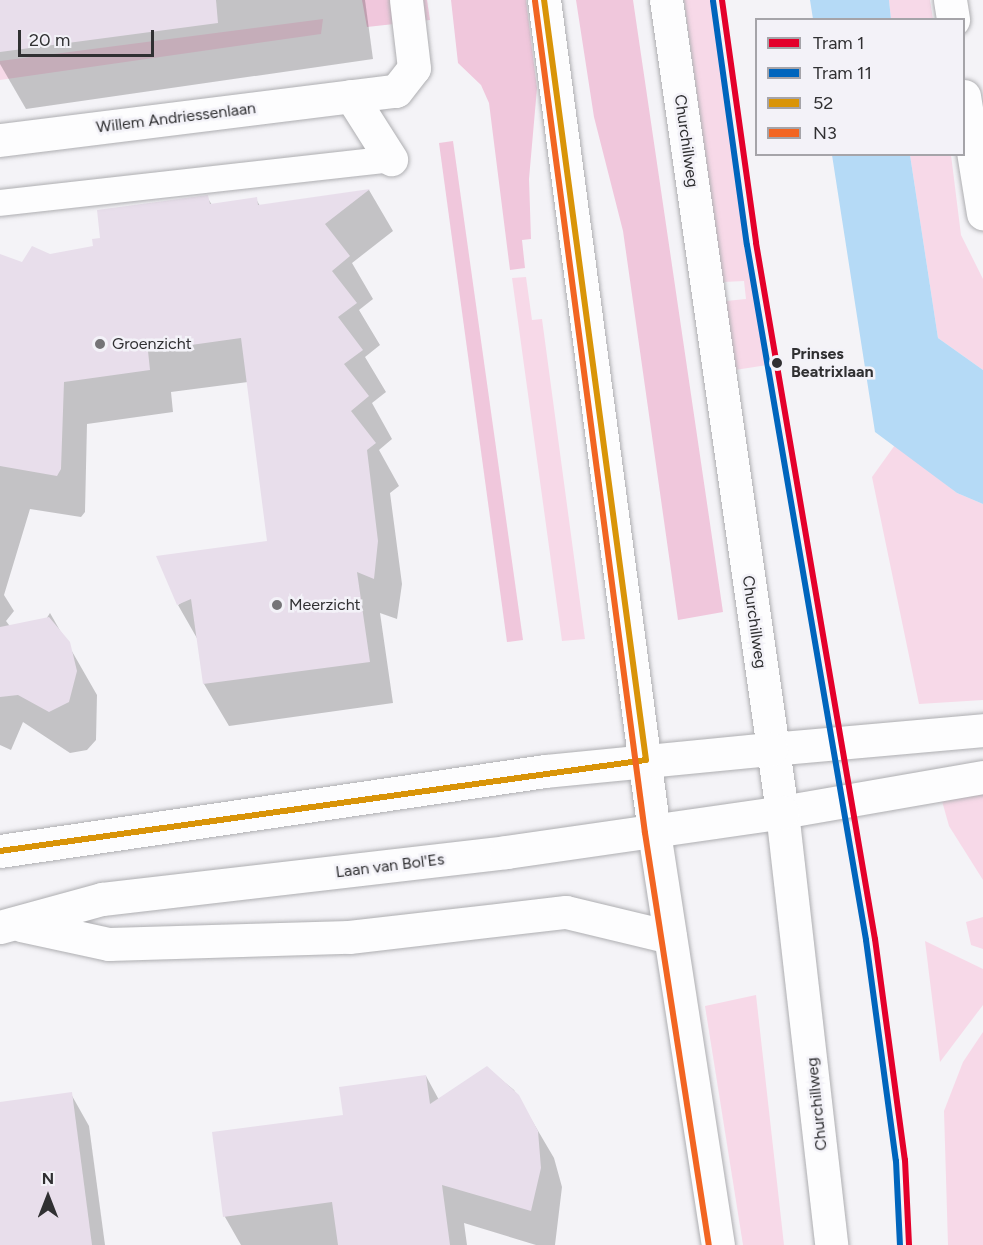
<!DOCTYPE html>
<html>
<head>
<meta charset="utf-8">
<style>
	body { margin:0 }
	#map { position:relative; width:983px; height:1245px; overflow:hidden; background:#f4f3f7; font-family:Figtree,sans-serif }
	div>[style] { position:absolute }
	.green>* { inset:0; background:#f7d9e8 }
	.forest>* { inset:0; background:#f0c7dc }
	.water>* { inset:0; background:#b5daf6 }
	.shadow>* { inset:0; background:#0003 }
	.building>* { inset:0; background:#e8deeb }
	.roads { filter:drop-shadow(0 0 2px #aeaeb1) drop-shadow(0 0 2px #aeaeb1) }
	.lane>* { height:26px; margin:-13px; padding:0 13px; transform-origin:13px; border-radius:13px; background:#fdfdfe }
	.street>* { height:33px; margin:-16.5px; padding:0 16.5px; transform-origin:16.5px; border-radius:16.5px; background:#fdfdfe }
	.secondary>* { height:33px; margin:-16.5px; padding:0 16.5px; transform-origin:16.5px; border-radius:16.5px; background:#fdfdfe }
	.bus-1>* { height:6px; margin:-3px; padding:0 3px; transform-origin:3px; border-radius:3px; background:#d99408 }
	.bus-2>* { height:6px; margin:-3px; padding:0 3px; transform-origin:3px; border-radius:3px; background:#f26522 }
	.tram-1>* { height:6px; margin:-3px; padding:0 3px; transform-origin:3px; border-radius:3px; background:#e4002b }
	.tram-2>* { height:6px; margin:-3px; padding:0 3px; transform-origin:3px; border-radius:3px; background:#0065bd }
	.dots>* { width:16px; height:16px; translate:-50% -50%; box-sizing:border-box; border:3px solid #f3f2f8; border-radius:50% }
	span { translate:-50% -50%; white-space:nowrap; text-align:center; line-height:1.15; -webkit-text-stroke:5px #f3f2f8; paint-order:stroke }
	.street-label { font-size:16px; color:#303032 }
	.poi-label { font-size:16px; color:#303032 }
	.left { translate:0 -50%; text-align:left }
	.stop-label { font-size:16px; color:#303032; font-weight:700 }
	.legend { position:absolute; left:755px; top:18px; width:210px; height:138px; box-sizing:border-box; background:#f3f2f8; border:2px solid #a5a4a9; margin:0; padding:8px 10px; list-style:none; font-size:18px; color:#303032 }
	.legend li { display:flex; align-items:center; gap:12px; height:30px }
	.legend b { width:30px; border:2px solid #a5a4a9 }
	.north { position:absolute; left:18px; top:1167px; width:60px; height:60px; -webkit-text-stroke:4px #f3f2f8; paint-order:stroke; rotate:0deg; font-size:16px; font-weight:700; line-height:24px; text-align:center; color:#303032 }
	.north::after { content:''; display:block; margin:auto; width:21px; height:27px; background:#303032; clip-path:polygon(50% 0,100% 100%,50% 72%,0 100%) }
	.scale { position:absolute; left:18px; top:30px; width:136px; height:27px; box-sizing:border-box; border:3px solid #303032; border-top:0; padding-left:8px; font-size:18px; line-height:21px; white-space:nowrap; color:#303032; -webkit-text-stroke:4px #f3f2f8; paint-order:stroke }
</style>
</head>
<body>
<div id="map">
	<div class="green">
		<i style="clip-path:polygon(684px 0,715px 0,767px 365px,735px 370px,726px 301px,746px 299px,744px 281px,723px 282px)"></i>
		<i style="clip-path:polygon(889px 0,930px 0,933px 19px,891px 19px)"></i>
		<i style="clip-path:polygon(323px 19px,321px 34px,0 80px,0 61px)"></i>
		<i style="clip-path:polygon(910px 155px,951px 155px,961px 235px,983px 279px,983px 370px,938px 338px)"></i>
		<i style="clip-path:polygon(526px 277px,532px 320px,542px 319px,585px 639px,562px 641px,512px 278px)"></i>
		<i style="clip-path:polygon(895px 445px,957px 493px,983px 504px,983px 700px,919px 704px,872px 477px)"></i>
		<i style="clip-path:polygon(983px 786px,983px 880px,949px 826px,940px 794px)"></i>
		<i style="clip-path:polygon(983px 917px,983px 949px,971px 945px,966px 922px)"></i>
		<i style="clip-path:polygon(925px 941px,983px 969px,983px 1005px,940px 1062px)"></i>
		<i style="clip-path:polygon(756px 995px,784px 1245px,743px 1245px,705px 1006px)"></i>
		<i style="clip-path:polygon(983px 1032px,983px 1245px,948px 1245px,944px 1111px,963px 1062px)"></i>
	</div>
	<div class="forest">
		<i style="clip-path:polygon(362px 0,427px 0,430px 20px,367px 27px)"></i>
		<i style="clip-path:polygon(451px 0,526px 0,537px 88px,529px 179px,531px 239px,522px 240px,525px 268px,510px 270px,489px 103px,481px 85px,458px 63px)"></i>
		<i style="clip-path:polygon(576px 0,633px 0,723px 612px,678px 620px,623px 231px,594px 117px)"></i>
		<i style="clip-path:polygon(453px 141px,523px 640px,507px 642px,439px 143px)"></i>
	</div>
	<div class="water">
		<i style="clip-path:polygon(810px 0,889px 0,891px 19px,813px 19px)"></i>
		<i style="clip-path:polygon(832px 155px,910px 155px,938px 338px,983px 370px,983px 504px,957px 493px,875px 432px)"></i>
	</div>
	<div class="shadow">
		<i style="clip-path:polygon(0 0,365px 0,373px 59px,26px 109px,0 64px)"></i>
		<i style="clip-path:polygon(369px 190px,393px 231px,352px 263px,373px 299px,359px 310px,380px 345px,365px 357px,386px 392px,372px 403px,392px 439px,379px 450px,399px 486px,390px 493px,402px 584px,397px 619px,380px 613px,393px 703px,229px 726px,204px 684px,198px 640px,178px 605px,269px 543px,248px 382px,171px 392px,173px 412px,87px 424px,85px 512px,81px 517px,30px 509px,4px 595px,14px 611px,6px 621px,27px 649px,50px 613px,97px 695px,96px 740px,87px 750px,70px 753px,23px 722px,11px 750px,0 745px,0 255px,22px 264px,94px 248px,102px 239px,207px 197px,212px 205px,256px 199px,260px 206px)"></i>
		<i style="clip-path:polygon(487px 1068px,514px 1090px,554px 1158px,562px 1187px,555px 1245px,536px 1245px,464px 1223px,467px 1245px,241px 1245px,225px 1217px,214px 1133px,345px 1116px,426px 1076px,439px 1100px)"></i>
		<i style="clip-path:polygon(71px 1094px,89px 1126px,105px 1245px,0 1245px,0 1104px)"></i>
	</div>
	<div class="building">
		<i style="clip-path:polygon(0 0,216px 0,218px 23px,0 52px)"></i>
		<i style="clip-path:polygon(370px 189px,325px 224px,350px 256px,332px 271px,357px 303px,338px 317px,363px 350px,344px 364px,369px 396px,351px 411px,376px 443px,367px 450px,378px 541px,374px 579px,357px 572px,370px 662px,203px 684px,191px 599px,177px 605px,156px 556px,267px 541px,241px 338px,148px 351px,150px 370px,64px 382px,61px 469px,57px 476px,0 466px,0 254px,22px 262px,32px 246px,50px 254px,93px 246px,92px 239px,100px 238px,97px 210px,208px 195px,210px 204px,257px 197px,258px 205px)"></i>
		<i style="clip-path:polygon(49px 617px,70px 642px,77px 671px,69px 702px,49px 712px,18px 695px,0 697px,0 627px)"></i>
		<i style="clip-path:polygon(487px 1066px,519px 1095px,538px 1131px,541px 1168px,531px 1211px,442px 1185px,450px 1245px,338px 1245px,332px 1202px,223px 1217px,212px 1132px,343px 1115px,339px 1087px,426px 1075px,430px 1104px)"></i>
		<i style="clip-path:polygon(72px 1092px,92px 1245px,0 1245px,0 1102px)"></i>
	</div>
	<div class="roads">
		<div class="lane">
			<i style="left:0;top:203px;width:393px;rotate:-6.4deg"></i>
		</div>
		<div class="street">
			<i style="left:950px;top:0;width:20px;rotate:81deg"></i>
			<i style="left:351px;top:96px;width:75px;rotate:57.6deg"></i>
			<i style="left:964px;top:96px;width:119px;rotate:80.8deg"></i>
			<i style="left:0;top:140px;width:399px;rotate:-7.1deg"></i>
			<i style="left:396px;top:91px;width:29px;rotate:-52deg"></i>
			<i style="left:414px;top:68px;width:68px;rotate:-96.7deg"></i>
			<i style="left:771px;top:749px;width:213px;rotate:-5.1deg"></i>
			<i style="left:782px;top:812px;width:204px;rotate:-9.9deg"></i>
		</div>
		<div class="secondary">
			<i style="left:544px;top:0;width:839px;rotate:82.47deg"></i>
			<i style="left:654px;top:832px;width:418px;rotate:81.2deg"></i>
			<i style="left:666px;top:0;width:820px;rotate:81.87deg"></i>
			<i style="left:782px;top:812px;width:436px;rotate:83.5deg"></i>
			<i style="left:0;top:851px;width:551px;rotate:-8.35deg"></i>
			<i style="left:545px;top:771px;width:227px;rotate:-5.6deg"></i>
			<i style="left:21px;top:925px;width:90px;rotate:12.2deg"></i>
			<i style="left:109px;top:944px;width:240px;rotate:-1.7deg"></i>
			<i style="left:349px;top:937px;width:218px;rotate:-6.6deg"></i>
			<i style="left:566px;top:912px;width:107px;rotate:13.5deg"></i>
			<i style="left:0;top:927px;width:106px;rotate:-15.4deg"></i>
			<i style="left:102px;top:899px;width:407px;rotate:-6.6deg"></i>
			<i style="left:506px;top:852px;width:279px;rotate:-8.2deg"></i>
		</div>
	</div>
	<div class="bus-1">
		<i style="left:0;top:851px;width:652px;rotate:-8.02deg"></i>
		<i style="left:646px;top:760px;width:767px;rotate:-97.64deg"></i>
	</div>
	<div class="bus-2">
		<i style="left:535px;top:1px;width:839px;rotate:82.47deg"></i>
		<i style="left:645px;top:833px;width:417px;rotate:81.2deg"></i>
	</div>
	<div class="tram-1">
		<i style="left:722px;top:0;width:245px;rotate:82deg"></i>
		<i style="left:756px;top:243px;width:706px;rotate:80.3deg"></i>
		<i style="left:875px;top:939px;width:223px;rotate:82.3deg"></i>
		<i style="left:905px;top:1160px;width:85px;rotate:87.3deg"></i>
	</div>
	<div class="tram-2">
		<i style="left:713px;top:1px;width:246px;rotate:82.1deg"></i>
		<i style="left:747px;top:245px;width:705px;rotate:80.28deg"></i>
		<i style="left:866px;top:940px;width:223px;rotate:82.3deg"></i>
		<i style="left:896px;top:1161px;width:84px;rotate:87.3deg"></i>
	</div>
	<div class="dots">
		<i style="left:100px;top:344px;background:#757477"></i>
		<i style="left:777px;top:363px;background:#303032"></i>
		<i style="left:277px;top:605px;background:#757477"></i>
	</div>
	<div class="street-label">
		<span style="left:176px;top:118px;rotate:-7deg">Willem Andriessenlaan</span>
		<span style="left:686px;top:141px;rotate:82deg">Churchillweg</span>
		<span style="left:754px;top:622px;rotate:82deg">Churchillweg</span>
		<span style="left:390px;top:866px;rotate:-7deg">Laan van Bol'Es</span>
		<span style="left:817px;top:1104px;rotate:-96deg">Churchillweg</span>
	</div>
	<div class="poi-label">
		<span class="left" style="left:112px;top:344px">Groenzicht</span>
		<span class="left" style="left:289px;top:605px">Meerzicht</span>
	</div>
	<div class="stop-label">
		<span class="left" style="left:791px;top:363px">Prinses<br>Beatrixlaan</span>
	</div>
	<ul class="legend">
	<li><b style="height:8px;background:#e4002b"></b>Tram 1</li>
	<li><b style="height:8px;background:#0065bd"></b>Tram 11</li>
	<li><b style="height:8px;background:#d99408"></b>52</li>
	<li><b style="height:8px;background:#f26522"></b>N3</li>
	</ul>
	<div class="north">N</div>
	<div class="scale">20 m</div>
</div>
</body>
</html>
